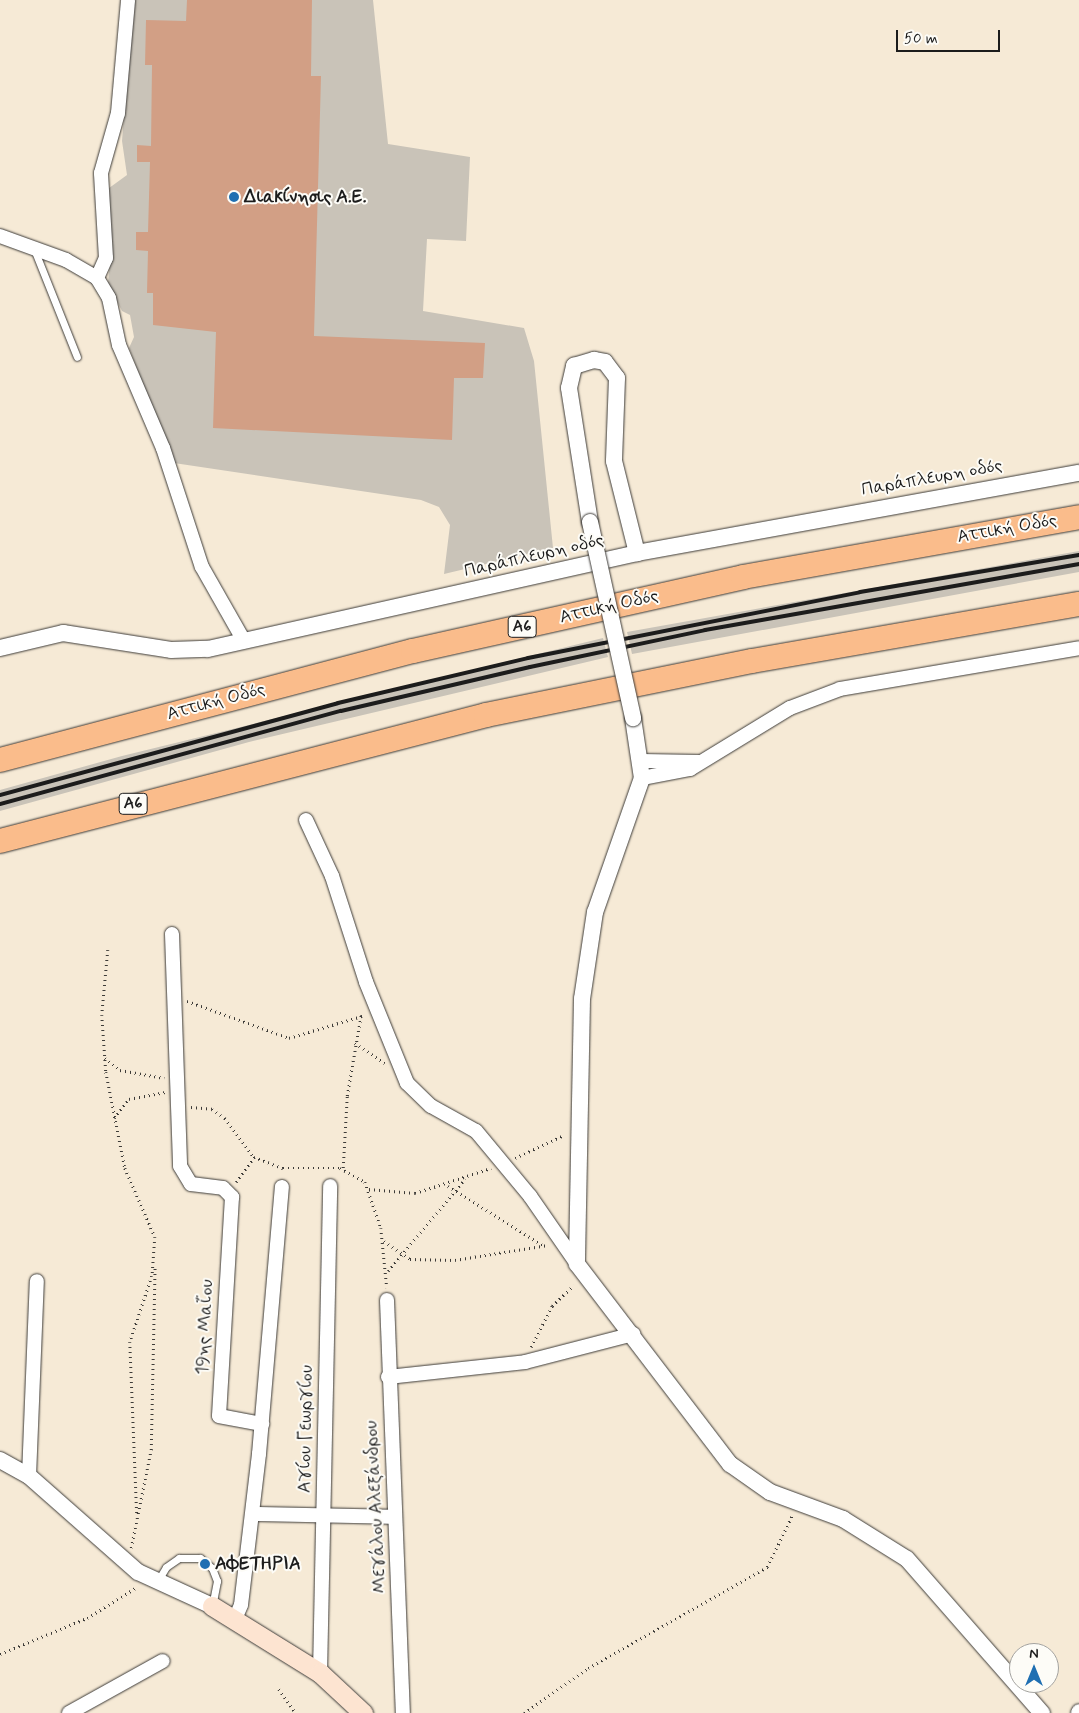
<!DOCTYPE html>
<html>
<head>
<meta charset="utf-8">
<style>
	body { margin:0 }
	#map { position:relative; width:1079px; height:1713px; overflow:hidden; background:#f6ead6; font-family:Mynerve,sans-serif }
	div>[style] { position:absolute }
	.industrial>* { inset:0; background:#c9c3b8 }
	.building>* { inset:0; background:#d29f85 }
	.path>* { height:2.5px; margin-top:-1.25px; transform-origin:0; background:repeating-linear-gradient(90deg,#3d3b38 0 1px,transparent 0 5px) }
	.roads { filter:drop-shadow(0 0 1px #3d3b38) drop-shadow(0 0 1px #3d3b38) }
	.service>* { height:7px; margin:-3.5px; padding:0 3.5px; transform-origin:3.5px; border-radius:3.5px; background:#fff }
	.minor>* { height:14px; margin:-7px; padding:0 7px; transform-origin:7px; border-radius:7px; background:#fff }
	.tertiary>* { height:16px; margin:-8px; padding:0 8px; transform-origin:8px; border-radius:8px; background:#fff }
	.secondary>* { height:19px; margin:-9.5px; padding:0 9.5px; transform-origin:9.5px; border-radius:9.5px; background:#fde4d1 }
	.motorway>* { height:24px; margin:-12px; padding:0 12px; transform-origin:12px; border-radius:12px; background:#fabc8b }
	.rail>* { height:4px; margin:-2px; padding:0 2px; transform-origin:2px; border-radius:2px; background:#1c1c1c }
	.bridges { filter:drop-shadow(0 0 1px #3d3b38) drop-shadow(0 0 1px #3d3b38) }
	.tertiary-bridge>* { height:16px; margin:-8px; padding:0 8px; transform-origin:8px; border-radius:8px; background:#fff }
	.dots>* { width:14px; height:14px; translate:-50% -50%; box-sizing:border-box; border:2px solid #fdfcf7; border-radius:50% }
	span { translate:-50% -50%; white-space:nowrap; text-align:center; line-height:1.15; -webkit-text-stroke:4px #fdfcf7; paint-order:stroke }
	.shield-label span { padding:1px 4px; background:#fdfcf7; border:1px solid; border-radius:4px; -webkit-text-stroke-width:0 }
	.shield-label { font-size:16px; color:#1c1c1c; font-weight:700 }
	.poi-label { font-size:18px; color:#1c1c1c; font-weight:700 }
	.left { translate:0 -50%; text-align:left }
	.street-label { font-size:18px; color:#1c1c1c }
	.north { position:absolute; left:1009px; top:1643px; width:50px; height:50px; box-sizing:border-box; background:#fdfcf7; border:1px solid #a3a29f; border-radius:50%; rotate:0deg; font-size:14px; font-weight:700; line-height:20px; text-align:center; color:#1c1c1c }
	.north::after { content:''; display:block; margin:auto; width:18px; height:22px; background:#1f6fb2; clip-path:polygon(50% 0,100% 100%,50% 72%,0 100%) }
	.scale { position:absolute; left:896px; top:30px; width:104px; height:22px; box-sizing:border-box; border:2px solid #1c1c1c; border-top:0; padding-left:6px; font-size:15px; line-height:18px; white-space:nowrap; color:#1c1c1c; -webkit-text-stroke:4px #fdfcf7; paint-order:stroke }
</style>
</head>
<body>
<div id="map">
	<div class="industrial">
		<i style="clip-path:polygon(133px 0,373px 0,388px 144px,470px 157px,466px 241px,427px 239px,423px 311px,524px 328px,534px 361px,553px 548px,444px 574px,450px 525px,439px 507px,421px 500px,174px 463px,129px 348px,134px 337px,130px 315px,122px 311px,108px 284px,111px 246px,105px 191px,127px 175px,122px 141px)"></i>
		<i style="clip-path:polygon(1079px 551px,1079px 572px,632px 654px,627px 632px)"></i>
		<i style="clip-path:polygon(603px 638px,608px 657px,249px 742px,0 811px,0 790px,122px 756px)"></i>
	</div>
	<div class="building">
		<i style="clip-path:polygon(187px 0,312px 0,311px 76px,321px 76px,314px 336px,485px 343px,483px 378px,454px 378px,452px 440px,213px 428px,216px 332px,153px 325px,153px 293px,147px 293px,148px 251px,136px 250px,136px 232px,148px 232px,150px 162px,137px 162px,137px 145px,151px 146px,152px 65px,145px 65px,146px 20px,186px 21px)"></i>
	</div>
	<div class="path">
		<i style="left:108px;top:950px;width:65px;rotate:95.3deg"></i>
		<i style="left:102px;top:1015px;width:57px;rotate:86deg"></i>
		<i style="left:106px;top:1072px;width:98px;rotate:78.8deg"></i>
		<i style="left:125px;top:1168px;width:75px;rotate:66.5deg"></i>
		<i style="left:155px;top:1237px;width:39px;rotate:94deg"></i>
		<i style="left:152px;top:1276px;width:70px;rotate:108.4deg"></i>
		<i style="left:130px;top:1342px;width:173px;rotate:87.7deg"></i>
		<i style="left:187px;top:1001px;width:109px;rotate:19.9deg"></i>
		<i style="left:289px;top:1038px;width:79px;rotate:-16.8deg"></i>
		<i style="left:355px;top:1043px;width:36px;rotate:34deg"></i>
		<i style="left:105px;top:1058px;width:19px;rotate:39deg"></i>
		<i style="left:120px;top:1070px;width:45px;rotate:10.3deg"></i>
		<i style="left:191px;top:1107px;width:21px;rotate:5deg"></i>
		<i style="left:212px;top:1109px;width:16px;rotate:35deg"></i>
		<i style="left:225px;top:1118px;width:49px;rotate:53.4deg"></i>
		<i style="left:254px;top:1157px;width:31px;rotate:21deg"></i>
		<i style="left:283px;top:1168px;width:57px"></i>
		<i style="left:340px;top:1168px;width:29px;rotate:29deg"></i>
		<i style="left:365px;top:1182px;width:49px;rotate:70.8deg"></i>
		<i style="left:381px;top:1228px;width:60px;rotate:84.3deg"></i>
		<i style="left:114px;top:1118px;width:24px;rotate:-52deg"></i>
		<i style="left:129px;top:1099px;width:37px;rotate:-11deg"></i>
		<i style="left:515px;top:1158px;width:54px;rotate:-25.1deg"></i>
		<i style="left:343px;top:1168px;width:72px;rotate:-86.8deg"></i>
		<i style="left:347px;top:1096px;width:82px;rotate:-80.2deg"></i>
		<i style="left:236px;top:1182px;width:31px;rotate:-54deg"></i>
		<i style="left:448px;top:1186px;width:113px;rotate:32deg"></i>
		<i style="left:369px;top:1189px;width:46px;rotate:5deg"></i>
		<i style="left:415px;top:1193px;width:80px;rotate:-18.2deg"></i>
		<i style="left:384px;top:1241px;width:32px;rotate:35deg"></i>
		<i style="left:410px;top:1259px;width:45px;rotate:1.3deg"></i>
		<i style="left:455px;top:1260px;width:94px;rotate:-9.2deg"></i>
		<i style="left:388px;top:1271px;width:120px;rotate:-50.1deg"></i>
		<i style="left:531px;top:1347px;width:46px;rotate:-62.9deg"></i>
		<i style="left:552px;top:1306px;width:30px;rotate:-44deg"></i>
		<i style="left:131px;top:1548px;width:100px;rotate:-78.5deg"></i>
		<i style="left:151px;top:1450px;width:184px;rotate:-88.8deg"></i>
		<i style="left:0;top:1654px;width:94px;rotate:-22.5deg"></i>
		<i style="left:87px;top:1618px;width:59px;rotate:-31.8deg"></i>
		<i style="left:279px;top:1689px;width:29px;rotate:55deg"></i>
		<i style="left:524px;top:1713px;width:78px;rotate:-35.1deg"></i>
		<i style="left:588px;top:1668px;width:206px;rotate:-29.4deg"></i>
		<i style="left:767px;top:1567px;width:57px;rotate:-63.9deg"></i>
	</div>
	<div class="roads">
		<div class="service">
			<i style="left:34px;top:249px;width:116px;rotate:68.3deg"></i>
			<i style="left:157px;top:1582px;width:17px;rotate:-59deg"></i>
			<i style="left:166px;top:1567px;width:16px;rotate:-35deg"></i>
			<i style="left:179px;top:1558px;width:21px"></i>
			<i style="left:200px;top:1558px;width:16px;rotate:40deg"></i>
			<i style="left:212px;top:1568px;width:14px;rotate:69deg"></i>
			<i style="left:217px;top:1581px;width:25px;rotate:101deg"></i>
		</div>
		<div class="minor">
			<i style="left:0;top:236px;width:70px;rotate:20deg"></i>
			<i style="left:66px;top:260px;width:36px;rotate:30deg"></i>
			<i style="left:97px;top:278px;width:23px;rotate:59deg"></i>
			<i style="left:109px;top:298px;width:48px;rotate:78deg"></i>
			<i style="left:119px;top:345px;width:112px;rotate:66.9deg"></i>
			<i style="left:163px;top:448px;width:125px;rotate:71.9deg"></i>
			<i style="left:202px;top:567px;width:85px;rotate:60.4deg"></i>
			<i style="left:97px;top:278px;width:22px;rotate:-66deg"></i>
			<i style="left:106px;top:258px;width:85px;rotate:-93.4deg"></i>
			<i style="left:101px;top:173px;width:62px;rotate:-74.2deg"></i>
			<i style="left:118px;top:113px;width:113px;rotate:-84.9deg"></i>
			<i style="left:641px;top:761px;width:58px;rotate:1deg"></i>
			<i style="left:642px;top:778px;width:49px;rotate:-10.6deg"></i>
			<i style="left:690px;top:769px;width:117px;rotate:-31.4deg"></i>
			<i style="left:790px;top:708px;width:53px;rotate:-20.8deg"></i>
			<i style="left:840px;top:689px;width:242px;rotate:-9.7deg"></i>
			<i style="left:306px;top:820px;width:62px;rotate:65.1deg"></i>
			<i style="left:332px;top:876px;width:111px;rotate:72.2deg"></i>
			<i style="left:366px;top:982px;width:109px;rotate:67.9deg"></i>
			<i style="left:407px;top:1083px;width:33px;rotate:44deg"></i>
			<i style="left:431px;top:1106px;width:51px;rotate:29.1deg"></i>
			<i style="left:476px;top:1131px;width:85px;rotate:50.3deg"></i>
			<i style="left:530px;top:1196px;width:83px;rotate:55.3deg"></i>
			<i style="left:172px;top:934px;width:232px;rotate:88deg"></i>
			<i style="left:180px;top:1166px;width:21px;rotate:59deg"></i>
			<i style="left:191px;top:1184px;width:32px;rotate:7deg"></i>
			<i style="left:223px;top:1188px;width:13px;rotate:45deg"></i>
			<i style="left:232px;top:1197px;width:219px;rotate:93.4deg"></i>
			<i style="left:219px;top:1416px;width:44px;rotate:10.5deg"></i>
			<i style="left:387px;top:1300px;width:413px;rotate:87.8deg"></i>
			<i style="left:388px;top:1377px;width:138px;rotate:-6.2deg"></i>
			<i style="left:525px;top:1362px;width:112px;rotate:-14.5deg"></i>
			<i style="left:29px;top:1476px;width:195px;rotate:-87.7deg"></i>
			<i style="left:253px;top:1514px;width:142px;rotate:1.2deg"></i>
			<i style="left:235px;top:1619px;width:15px;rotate:-67deg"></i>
			<i style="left:241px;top:1605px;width:152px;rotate:-83.2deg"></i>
			<i style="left:259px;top:1454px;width:268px;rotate:-85.1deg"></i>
			<i style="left:320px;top:1673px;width:487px;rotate:-88.8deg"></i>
			<i style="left:69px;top:1713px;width:107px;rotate:-29deg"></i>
			<i style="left:1078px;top:1713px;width:2px;rotate:-63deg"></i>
		</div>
		<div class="tertiary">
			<i style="left:590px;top:522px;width:136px;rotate:-98.9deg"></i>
			<i style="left:569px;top:388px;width:23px;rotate:-77deg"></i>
			<i style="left:574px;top:366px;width:21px;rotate:-17deg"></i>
			<i style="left:594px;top:360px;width:11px;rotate:10deg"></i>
			<i style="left:605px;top:362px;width:20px;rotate:53deg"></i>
			<i style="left:617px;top:378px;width:83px;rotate:92.1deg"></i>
			<i style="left:614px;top:461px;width:95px;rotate:76deg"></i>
			<i style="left:0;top:648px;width:65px;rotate:-13.4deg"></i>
			<i style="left:63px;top:633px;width:109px;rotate:8.9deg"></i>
			<i style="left:171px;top:650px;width:37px;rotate:-2deg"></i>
			<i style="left:208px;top:649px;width:440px;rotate:-12.6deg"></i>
			<i style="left:637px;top:553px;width:449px;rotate:-10.3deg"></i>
			<i style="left:633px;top:718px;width:61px;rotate:81.5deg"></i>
			<i style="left:642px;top:778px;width:142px;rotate:109.3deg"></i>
			<i style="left:595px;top:912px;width:88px;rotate:98.5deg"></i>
			<i style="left:582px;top:999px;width:265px;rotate:91.1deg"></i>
			<i style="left:577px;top:1264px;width:252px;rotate:52.6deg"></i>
			<i style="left:730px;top:1464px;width:49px;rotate:35deg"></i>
			<i style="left:770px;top:1492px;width:78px;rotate:20.3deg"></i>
			<i style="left:843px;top:1519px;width:75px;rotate:32deg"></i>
			<i style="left:907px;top:1559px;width:205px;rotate:48.8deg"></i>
			<i style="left:0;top:1460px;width:33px;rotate:29deg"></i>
			<i style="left:29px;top:1476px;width:145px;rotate:41.4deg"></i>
			<i style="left:138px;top:1572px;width:81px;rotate:24.7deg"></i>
		</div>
		<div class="secondary">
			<i style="left:212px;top:1606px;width:127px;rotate:31.8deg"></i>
			<i style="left:320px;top:1673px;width:59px;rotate:42.9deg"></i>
		</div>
		<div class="motorway">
			<i style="left:0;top:760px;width:427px;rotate:-14.8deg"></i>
			<i style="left:413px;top:651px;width:338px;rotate:-12.6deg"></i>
			<i style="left:743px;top:577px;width:341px;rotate:-10.1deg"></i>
			<i style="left:0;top:841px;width:502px;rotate:-14.53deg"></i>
			<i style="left:486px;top:715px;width:271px;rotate:-11.5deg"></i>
			<i style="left:752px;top:661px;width:332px;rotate:-9.9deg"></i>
		</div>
	</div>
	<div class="rail">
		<i style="left:0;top:795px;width:350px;rotate:-15.2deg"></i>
		<i style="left:338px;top:703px;width:195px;rotate:-13.3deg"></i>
		<i style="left:528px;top:658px;width:338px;rotate:-11.2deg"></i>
		<i style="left:860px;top:592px;width:222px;rotate:-9.6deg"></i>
		<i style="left:0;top:804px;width:353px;rotate:-15.3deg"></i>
		<i style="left:341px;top:711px;width:194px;rotate:-13.1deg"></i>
		<i style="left:530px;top:667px;width:179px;rotate:-11.9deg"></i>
		<i style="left:705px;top:630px;width:380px;rotate:-10deg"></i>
	</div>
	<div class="bridges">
		<div class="tertiary-bridge">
			<i style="left:590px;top:522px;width:201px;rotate:77.6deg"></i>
		</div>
	</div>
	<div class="dots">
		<i style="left:234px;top:197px;background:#1f6fb2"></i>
		<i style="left:205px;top:1564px;background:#1f6fb2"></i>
	</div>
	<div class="shield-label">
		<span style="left:522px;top:627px">Α6</span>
		<span style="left:133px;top:804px">Α6</span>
	</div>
	<div class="poi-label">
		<span class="left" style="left:244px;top:197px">Διακίνησις Α.Ε.</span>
		<span class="left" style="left:215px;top:1564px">ΑΦΕΤΗΡΙΑ</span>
	</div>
	<div class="street-label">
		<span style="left:932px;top:478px;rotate:-10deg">Παράπλευρη οδός</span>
		<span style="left:1007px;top:529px;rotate:-10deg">Αττική Οδός</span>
		<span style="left:534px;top:556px;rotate:-13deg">Παράπλευρη οδός</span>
		<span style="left:609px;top:607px;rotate:-13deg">Αττική Οδός</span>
		<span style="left:216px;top:702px;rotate:-15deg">Αττική Οδός</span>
		<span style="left:205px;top:1327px;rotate:-87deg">19ης Μαΐου</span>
		<span style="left:306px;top:1429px;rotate:-89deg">Αγίου Γεωργίου</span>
		<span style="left:376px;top:1507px;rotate:-93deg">Μεγάλου Αλεξάνδρου</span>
	</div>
	<div class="north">N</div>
	<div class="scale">50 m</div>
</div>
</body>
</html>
